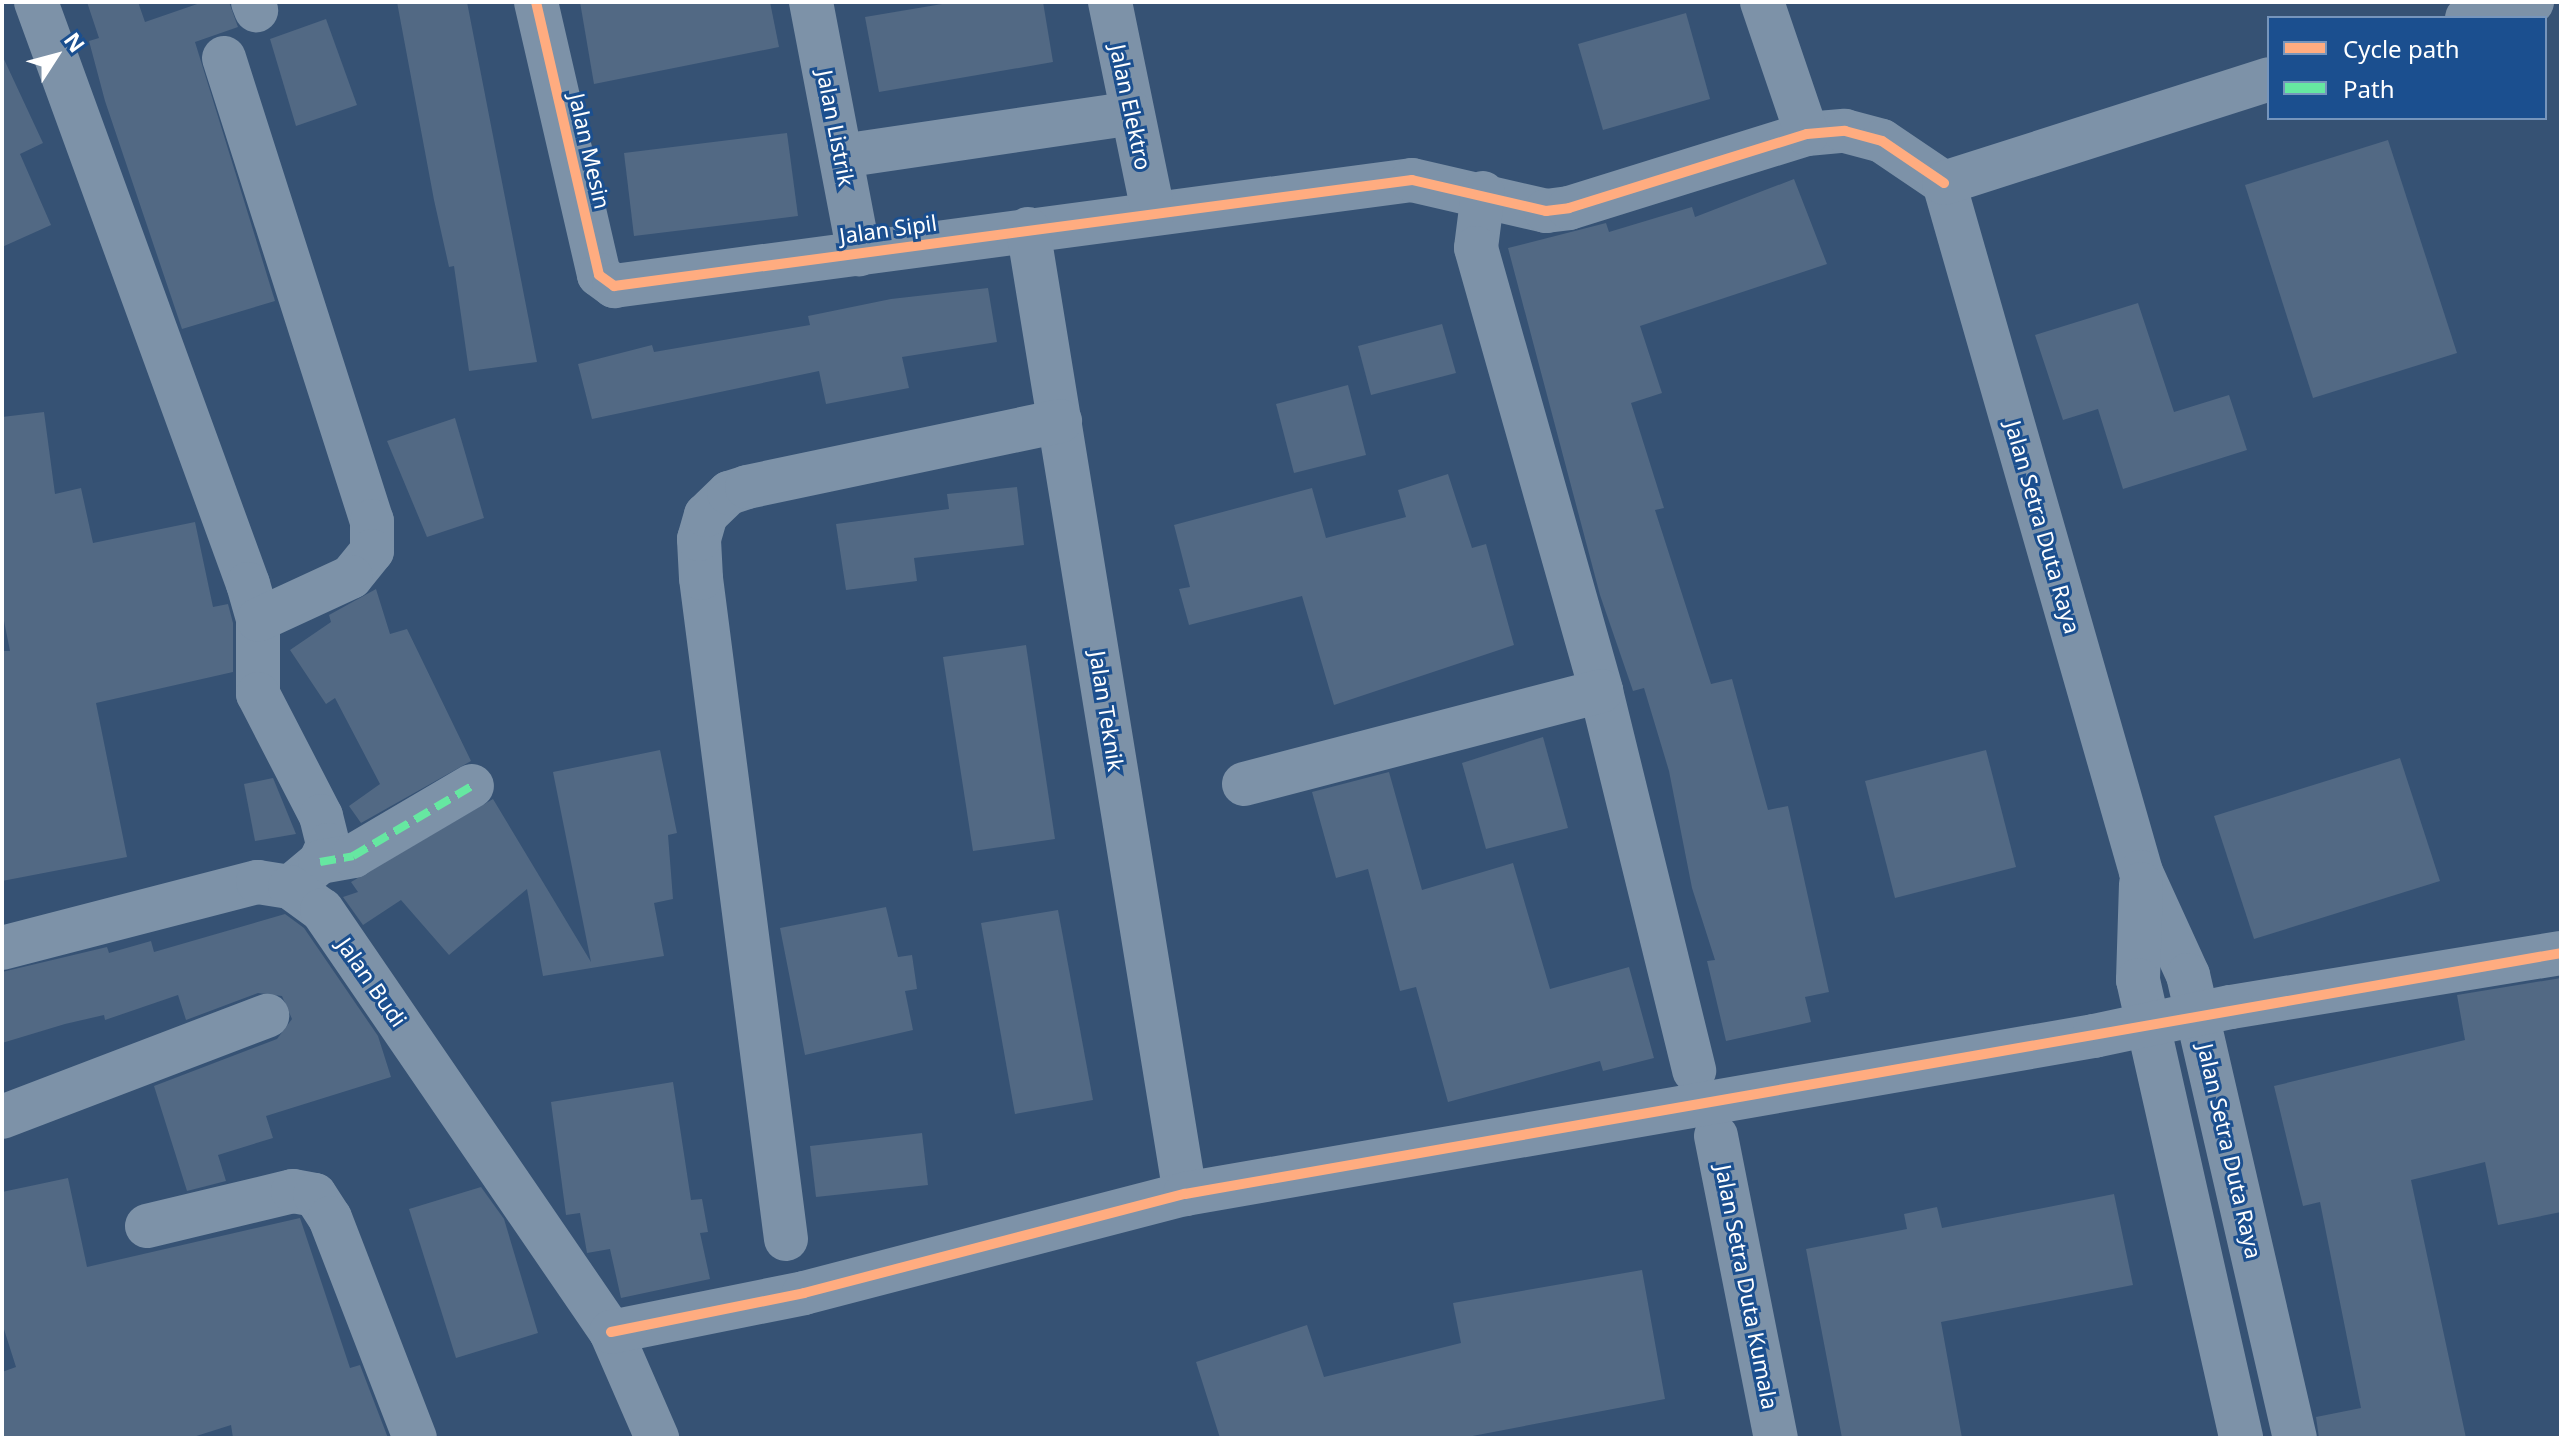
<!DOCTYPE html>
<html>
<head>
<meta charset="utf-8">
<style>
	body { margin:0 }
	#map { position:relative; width:2563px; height:1440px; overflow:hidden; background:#365274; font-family:"Noto Sans",sans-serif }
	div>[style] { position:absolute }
	.building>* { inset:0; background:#526984 }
	.minor>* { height:44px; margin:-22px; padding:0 22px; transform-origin:22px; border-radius:22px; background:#7d92a8 }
	.minor-bridge>* { height:44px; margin:-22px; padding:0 22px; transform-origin:22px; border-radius:22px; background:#7d92a8 }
	.quiet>* { height:8px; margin-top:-4px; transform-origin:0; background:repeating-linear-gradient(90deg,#66e7a1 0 16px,transparent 0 24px) }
	.cycleway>* { height:10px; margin:-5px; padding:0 5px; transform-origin:5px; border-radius:5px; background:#ffac80 }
	span { translate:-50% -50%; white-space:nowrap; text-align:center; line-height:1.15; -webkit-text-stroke:6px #1b4f8f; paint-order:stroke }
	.street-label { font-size:22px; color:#fff }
	.frame { position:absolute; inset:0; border:4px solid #fff; pointer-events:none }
	.legend { position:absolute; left:2267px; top:16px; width:280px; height:104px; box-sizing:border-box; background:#1b4f8f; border:2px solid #7695bc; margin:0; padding:10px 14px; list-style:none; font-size:24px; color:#fff }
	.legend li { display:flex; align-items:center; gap:16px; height:40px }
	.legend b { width:40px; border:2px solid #7695bc }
	.north { position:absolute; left:16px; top:16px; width:80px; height:80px; -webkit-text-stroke:6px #1b4f8f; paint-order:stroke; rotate:54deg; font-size:22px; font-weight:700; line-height:32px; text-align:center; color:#fff }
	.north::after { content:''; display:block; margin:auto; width:28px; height:36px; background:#fff; clip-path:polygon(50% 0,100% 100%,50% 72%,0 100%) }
</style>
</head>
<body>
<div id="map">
	<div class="building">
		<i style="clip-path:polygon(87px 2px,138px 2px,145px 22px,203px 2px,229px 2px,238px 27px,195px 42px,275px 301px,182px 329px,105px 101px,89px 41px,99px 38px)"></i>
		<i style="clip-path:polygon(397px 2px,467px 2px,537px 362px,469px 371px,454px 266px,449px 267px,434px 200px)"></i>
		<i style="clip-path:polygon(580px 2px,770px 2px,779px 47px,594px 84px)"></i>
		<i style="clip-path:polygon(954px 2px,1043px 2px,1053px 62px,879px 92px,865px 17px)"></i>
		<i style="clip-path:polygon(1686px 13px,1710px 99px,1603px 130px,1578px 44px)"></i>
		<i style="clip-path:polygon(326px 19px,357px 105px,296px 126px,270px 39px)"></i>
		<i style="clip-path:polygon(2px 55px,43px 143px,20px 154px,51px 225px,2px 247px)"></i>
		<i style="clip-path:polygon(787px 133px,798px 216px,634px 236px,624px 153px)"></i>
		<i style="clip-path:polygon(2388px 140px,2457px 353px,2313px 398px,2245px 185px)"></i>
		<i style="clip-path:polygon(1794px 179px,1827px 264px,1640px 326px,1662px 393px,1631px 403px,1664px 508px,1655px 510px,1711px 684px,1732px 679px,1768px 810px,1788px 806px,1829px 992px,1805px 997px,1811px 1022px,1726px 1041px,1707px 961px,1715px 960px,1692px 888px,1669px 771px,1644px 688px,1633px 691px,1600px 595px,1508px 248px,1606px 223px,1609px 232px,1692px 207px,1695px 217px)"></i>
		<i style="clip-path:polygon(988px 288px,997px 342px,902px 357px,909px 388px,826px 404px,819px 371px,592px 419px,578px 364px,652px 345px,654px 352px,810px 325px,808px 316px,891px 299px)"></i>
		<i style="clip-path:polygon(2138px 303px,2174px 412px,2229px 395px,2247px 450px,2123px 489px,2098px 409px,2063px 420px,2035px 335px)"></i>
		<i style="clip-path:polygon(1442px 324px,1456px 373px,1371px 395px,1358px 346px)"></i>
		<i style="clip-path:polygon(1348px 385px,1366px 455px,1294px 473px,1276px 404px)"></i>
		<i style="clip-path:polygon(44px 412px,55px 494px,81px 488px,93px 543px,195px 522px,213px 607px,228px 604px,233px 623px,233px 672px,96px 703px,127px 857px,2px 881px,2px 651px,10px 651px,2px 611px,2px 417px)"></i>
		<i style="clip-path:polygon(455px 418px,484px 518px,427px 537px,387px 441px)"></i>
		<i style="clip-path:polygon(1448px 474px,1472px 548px,1486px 544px,1514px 645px,1334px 705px,1302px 596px,1189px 625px,1179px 589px,1190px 587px,1174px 525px,1312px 488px,1326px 538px,1406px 517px,1398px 490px)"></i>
		<i style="clip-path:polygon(1017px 487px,1024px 545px,914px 558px,917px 581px,846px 590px,836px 524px,949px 509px,947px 494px)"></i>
		<i style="clip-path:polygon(376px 589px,390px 634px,407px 629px,471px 761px,361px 823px,349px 806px,380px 784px,335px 698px,326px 704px,290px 650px,331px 622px,329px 615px)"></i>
		<i style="clip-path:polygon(1026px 645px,1055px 839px,973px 851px,943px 657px)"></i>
		<i style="clip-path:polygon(1543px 737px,1568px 828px,1486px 849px,1462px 763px)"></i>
		<i style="clip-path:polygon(660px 750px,677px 833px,668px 835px,673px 899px,654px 903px,664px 956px,543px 976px,527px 889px,449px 955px,401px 900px,363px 925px,343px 897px,358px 892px,351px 882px,493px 799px,591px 962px,553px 772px)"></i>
		<i style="clip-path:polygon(1986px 750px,2016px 867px,1895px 898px,1865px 781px)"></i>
		<i style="clip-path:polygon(2400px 758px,2440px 881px,2254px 939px,2214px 816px)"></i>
		<i style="clip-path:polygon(1389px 772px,1422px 890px,1513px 863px,1550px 989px,1629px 967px,1654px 1058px,1603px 1071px,1600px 1061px,1448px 1102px,1416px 987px,1400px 991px,1368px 869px,1336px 878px,1312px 792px)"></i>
		<i style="clip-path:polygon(273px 778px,296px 834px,255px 841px,244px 784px)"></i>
		<i style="clip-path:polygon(886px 907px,898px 957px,912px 955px,917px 989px,905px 991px,913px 1030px,805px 1055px,780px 928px)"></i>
		<i style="clip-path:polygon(1058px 910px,1093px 1100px,1015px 1114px,981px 923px)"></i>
		<i style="clip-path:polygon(285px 914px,304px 928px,378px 1036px,391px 1077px,266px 1116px,273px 1138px,218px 1155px,226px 1181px,187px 1191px,154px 1086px,277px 1039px,292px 1019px,282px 996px,258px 993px,186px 1020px,178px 995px,105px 1020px,104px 1015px,65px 1024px,2px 1043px,2px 972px,107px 947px,109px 953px,151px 941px,154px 952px)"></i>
		<i style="clip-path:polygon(2561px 978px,2561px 1212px,2498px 1225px,2485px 1162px,2411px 1180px,2466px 1438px,2319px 1438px,2316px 1417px,2361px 1408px,2320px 1202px,2303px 1206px,2274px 1086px,2465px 1040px,2457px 995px)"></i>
		<i style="clip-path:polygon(673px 1082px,691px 1200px,702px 1199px,708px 1232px,700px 1233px,710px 1279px,621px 1298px,610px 1249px,587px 1253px,580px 1213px,566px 1215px,551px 1102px)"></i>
		<i style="clip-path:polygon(922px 1133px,928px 1185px,816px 1197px,810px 1146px)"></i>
		<i style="clip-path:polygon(68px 1178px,87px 1267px,300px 1218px,350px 1368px,360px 1365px,388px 1438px,233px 1438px,231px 1425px,190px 1438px,2px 1438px,2px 1372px,16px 1367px,2px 1323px,2px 1192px)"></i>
		<i style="clip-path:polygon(481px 1187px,504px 1219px,538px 1333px,456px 1358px,409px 1209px)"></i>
		<i style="clip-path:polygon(2114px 1194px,2133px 1285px,1941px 1322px,1962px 1438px,1842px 1438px,1806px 1249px,1907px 1229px,1904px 1214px,1937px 1207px,1942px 1228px)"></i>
		<i style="clip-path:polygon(1642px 1270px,1665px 1399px,1462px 1438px,1220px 1438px,1196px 1362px,1307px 1325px,1324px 1377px,1461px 1343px,1453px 1303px)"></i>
	</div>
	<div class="minor">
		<i style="left:36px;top:2px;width:619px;rotate:69.99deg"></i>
		<i style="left:248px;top:584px;width:37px;rotate:74deg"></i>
		<i style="left:258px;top:620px;width:74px;rotate:90deg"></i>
		<i style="left:258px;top:694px;width:137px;rotate:62.7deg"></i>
		<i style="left:321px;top:816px;width:30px;rotate:76deg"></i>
		<i style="left:328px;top:845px;width:19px;rotate:115deg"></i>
		<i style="left:320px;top:862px;width:39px;rotate:140deg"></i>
		<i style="left:253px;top:2px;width:9px;rotate:69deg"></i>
		<i style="left:536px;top:2px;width:280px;rotate:77deg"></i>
		<i style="left:599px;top:275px;width:19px;rotate:36deg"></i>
		<i style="left:614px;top:286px;width:805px;rotate:-7.57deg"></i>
		<i style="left:1412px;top:180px;width:138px;rotate:13deg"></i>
		<i style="left:1546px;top:211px;width:23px;rotate:-7deg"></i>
		<i style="left:1569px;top:208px;width:249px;rotate:-17.3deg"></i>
		<i style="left:1807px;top:134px;width:38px;rotate:-5deg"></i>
		<i style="left:1845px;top:131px;width:38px;rotate:15deg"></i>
		<i style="left:1882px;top:141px;width:75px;rotate:34.1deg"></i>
		<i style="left:811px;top:2px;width:257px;rotate:79.2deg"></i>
		<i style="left:1110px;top:2px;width:214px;rotate:78.4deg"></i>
		<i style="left:1762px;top:2px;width:139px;rotate:71.2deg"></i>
		<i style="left:2467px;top:18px;width:67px;rotate:-13.8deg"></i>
		<i style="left:224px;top:58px;width:486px;rotate:72.3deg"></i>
		<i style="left:372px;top:521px;width:30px;rotate:90deg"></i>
		<i style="left:372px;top:551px;width:33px;rotate:129deg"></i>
		<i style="left:351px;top:577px;width:102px;rotate:155.2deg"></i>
		<i style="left:842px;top:156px;width:293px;rotate:-8.4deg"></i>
		<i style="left:1944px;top:183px;width:717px;rotate:74.04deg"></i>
		<i style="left:2141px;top:872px;width:113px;rotate:65.5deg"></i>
		<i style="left:2188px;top:975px;width:475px;rotate:77deg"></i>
		<i style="left:1944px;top:183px;width:341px;rotate:-17.7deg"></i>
		<i style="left:1483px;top:193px;width:55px;rotate:97.3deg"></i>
		<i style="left:1476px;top:248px;width:460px;rotate:74.2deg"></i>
		<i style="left:1601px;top:691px;width:391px;rotate:76.2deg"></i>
		<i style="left:1028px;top:229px;width:978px;rotate:80.76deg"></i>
		<i style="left:1244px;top:784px;width:369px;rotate:-14.6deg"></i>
		<i style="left:320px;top:862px;width:34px;rotate:-10deg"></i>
		<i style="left:353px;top:856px;width:138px;rotate:-30.5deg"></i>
		<i style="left:2141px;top:884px;width:96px;rotate:91.8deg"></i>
		<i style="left:2138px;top:980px;width:469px;rotate:77.3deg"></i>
		<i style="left:2px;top:948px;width:264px;rotate:-14.5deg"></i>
		<i style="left:258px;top:882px;width:32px;rotate:9deg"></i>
		<i style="left:290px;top:887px;width:39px;rotate:36deg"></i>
		<i style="left:322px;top:910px;width:511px;rotate:55.6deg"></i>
		<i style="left:611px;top:1332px;width:116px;rotate:66.5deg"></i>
		<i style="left:2231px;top:1007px;width:334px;rotate:-9.3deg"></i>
		<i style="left:2px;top:1117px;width:284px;rotate:-20.9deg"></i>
		<i style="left:1716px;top:1136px;width:308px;rotate:78.8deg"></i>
		<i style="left:147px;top:1226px;width:150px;rotate:-13.5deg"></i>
		<i style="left:293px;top:1191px;width:22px;rotate:10deg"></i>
		<i style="left:315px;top:1195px;width:27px;rotate:57deg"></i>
		<i style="left:330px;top:1218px;width:236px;rotate:68.9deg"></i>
		<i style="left:786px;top:1239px;width:666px;rotate:-97.33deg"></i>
		<i style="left:701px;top:578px;width:39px;rotate:-93deg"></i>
		<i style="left:699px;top:539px;width:25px;rotate:-74deg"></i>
		<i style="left:706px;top:515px;width:32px;rotate:-44deg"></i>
		<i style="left:729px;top:493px;width:19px;rotate:-18deg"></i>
		<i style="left:747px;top:487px;width:320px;rotate:-11.9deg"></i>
		<i style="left:611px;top:1332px;width:197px;rotate:-11.4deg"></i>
		<i style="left:804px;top:1293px;width:394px;rotate:-14.6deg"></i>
		<i style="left:1185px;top:1194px;width:923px;rotate:-9.86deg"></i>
	</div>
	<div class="minor-bridge">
		<i style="left:2094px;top:1036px;width:140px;rotate:-12deg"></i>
	</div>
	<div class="quiet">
		<i style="left:320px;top:862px;width:34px;rotate:-10deg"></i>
		<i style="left:353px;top:856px;width:138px;rotate:-30.5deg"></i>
	</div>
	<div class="cycleway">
		<i style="left:536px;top:2px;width:280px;rotate:77deg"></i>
		<i style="left:599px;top:275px;width:19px;rotate:36deg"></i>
		<i style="left:614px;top:286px;width:805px;rotate:-7.57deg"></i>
		<i style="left:1412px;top:180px;width:138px;rotate:13deg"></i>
		<i style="left:1546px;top:211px;width:23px;rotate:-7deg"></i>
		<i style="left:1569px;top:208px;width:249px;rotate:-17.3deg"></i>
		<i style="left:1807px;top:134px;width:38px;rotate:-5deg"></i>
		<i style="left:1845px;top:131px;width:38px;rotate:15deg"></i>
		<i style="left:1882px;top:141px;width:75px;rotate:34.1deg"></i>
		<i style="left:611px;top:1332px;width:197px;rotate:-11.4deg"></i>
		<i style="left:804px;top:1293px;width:394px;rotate:-14.6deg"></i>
		<i style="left:1185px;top:1194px;width:1397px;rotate:-9.93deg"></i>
	</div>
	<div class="street-label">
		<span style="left:1131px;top:107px;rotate:78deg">Jalan Elektro</span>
		<span style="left:836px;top:128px;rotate:79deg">Jalan Listrik</span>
		<span style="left:590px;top:151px;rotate:77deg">Jalan Mesin</span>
		<span style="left:888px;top:229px;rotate:-8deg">Jalan Sipil</span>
		<span style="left:2043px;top:527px;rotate:74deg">Jalan Setra Duta Raya</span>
		<span style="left:1107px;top:711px;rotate:81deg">Jalan Teknik</span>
		<span style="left:372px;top:982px;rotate:55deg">Jalan Budi</span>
		<span style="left:2230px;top:1151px;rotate:77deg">Jalan Setra Duta Raya</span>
		<span style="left:1747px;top:1287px;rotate:79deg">Jalan Setra Duta Kumala</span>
	</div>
	<div class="frame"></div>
	<ul class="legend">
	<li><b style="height:10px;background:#ffac80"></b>Cycle path</li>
	<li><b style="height:10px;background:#66e7a1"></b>Path</li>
	</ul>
	<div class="north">N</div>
</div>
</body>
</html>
